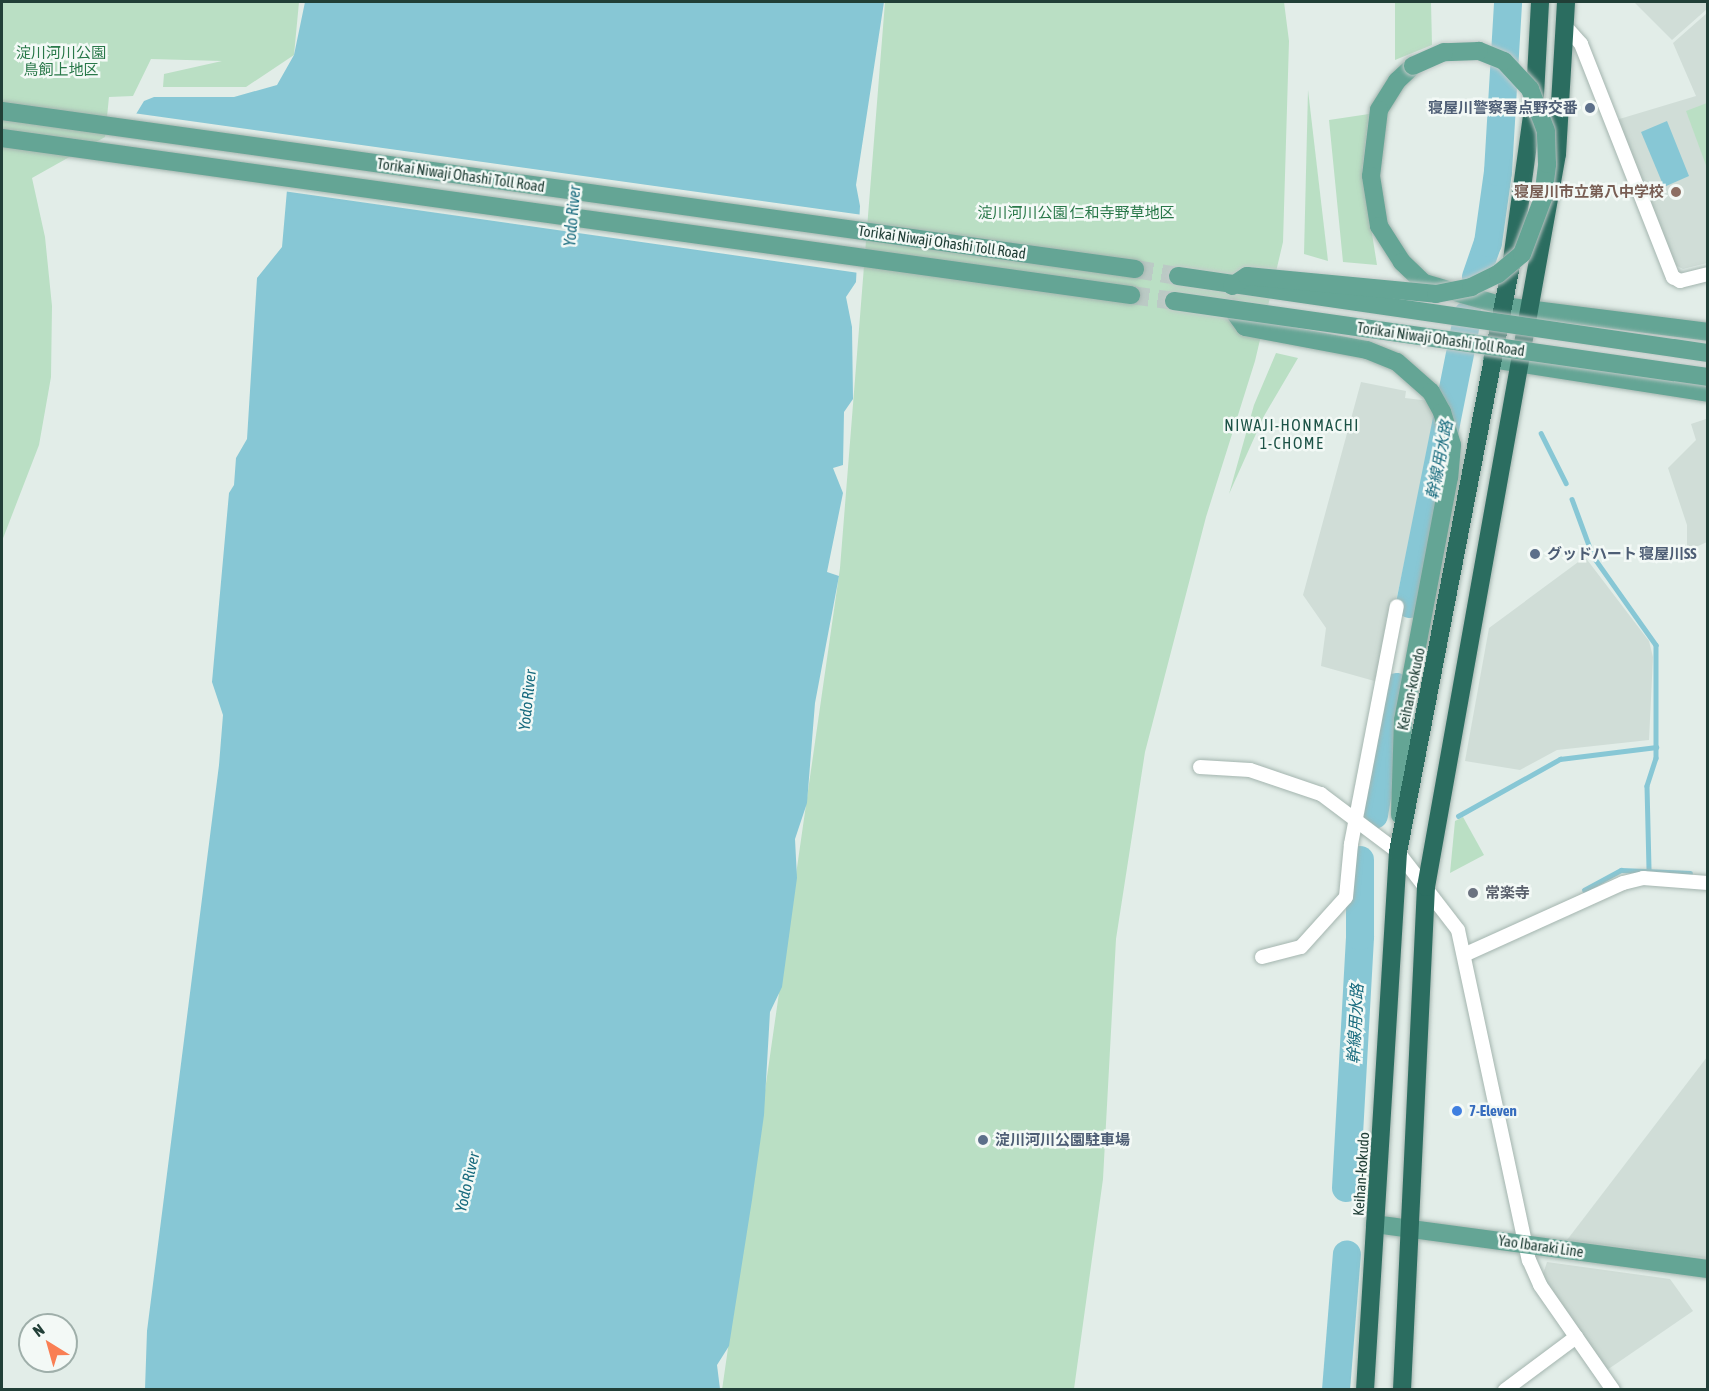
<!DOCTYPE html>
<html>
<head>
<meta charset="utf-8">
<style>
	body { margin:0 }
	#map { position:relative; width:1709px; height:1391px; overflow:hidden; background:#e2ede8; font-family:"Asap Condensed","Noto Sans JP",sans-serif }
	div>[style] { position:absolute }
	.built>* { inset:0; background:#d0ddd7 }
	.green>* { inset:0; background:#badfc4 }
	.water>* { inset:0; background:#87c7d5 }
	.pier>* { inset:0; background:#e2ede8 }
	.stream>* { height:4.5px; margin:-2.25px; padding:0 2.25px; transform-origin:2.25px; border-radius:2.25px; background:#87c7d5 }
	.river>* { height:28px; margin:-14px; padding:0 14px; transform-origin:14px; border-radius:14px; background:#87c7d5 }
	.primary-tunnel>* { height:18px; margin-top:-9px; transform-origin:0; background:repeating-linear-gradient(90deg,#bbcac5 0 18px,transparent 0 27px) }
	.roads { filter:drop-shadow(0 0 2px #a4b5af) drop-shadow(0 0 2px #a4b5af) }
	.street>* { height:14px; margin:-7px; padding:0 7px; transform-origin:7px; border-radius:7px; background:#fff }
	.primary>* { height:18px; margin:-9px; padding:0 9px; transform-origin:9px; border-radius:9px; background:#64a595 }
	.highway>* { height:18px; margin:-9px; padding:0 9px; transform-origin:9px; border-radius:9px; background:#2b6d60 }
	.bridges { filter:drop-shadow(0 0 2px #c1c9c7) drop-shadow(0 0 2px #c1c9c7) }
	.primary-bridge>* { height:18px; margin:-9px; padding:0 9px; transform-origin:9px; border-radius:9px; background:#64a595 }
	.dots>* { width:16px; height:16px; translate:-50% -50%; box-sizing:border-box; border:3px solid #f3f9f6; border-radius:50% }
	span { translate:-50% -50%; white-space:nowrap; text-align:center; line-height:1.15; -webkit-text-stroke:5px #f3f9f6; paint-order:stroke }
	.park-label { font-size:15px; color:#297849 }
	.service-label { font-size:15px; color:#4e5e75; font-weight:700 }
	.right { translate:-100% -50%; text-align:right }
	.left { translate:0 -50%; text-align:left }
	.street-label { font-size:15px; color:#213f37 }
	.education-label { font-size:15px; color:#785e54; font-weight:700 }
	.worship-label { font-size:15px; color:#5b616d; font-weight:700 }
	.shop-label { font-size:15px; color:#366cbe; font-weight:700 }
	.water-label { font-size:16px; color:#186b7e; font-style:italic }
	.neighbourhood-label { font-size:16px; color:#1c5246; letter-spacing:1.5px }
	.frame { position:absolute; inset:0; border:3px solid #213f37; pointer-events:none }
	.north { position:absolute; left:18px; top:1313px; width:60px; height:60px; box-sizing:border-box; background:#f3f9f6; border:2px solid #9fafaa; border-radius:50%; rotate:323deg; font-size:16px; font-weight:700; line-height:24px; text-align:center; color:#213f37 }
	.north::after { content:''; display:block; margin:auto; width:21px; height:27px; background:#f97f54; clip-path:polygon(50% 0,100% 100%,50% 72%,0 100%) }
</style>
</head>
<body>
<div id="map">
	<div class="built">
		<i style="clip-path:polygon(1634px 2px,1707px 2px,1707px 9px,1672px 40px)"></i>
		<i style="clip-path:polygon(1707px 13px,1707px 263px,1683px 269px,1673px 264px,1616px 120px,1696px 96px,1673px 43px)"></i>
		<i style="clip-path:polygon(1361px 382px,1406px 391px,1405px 398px,1430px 401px,1438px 412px,1378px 682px,1321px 666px,1326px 628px,1303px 595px)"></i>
		<i style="clip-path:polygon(1706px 419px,1707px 542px,1687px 551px,1687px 525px,1668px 468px,1696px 440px,1691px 424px)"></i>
		<i style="clip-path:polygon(1585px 557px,1649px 641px,1653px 657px,1649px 740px,1557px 750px,1520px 770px,1465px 761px,1489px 628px)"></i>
		<i style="clip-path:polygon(1707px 1057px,1707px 1258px,1567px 1240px)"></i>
		<i style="clip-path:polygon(1547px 1262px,1670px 1279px,1693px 1311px,1607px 1370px,1542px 1277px)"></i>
	</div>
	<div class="green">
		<i style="clip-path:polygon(2px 2px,299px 2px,294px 55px,246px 87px,163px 87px,164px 74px,222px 61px,151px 59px,133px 96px,109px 97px,105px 137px,32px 178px,45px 237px,52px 306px,51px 377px,39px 445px,2px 541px)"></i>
		<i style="clip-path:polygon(885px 2px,1284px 2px,1289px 41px,1283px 242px,1255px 361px,1206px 517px,1145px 752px,1116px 939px,1103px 1179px,1074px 1389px,722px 1390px,840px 568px)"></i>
		<i style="clip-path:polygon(1395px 2px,1431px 2px,1432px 45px,1395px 60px)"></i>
		<i style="clip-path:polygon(1308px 90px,1328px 261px,1304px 254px)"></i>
		<i style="clip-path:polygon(1707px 103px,1707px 168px,1686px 111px)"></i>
		<i style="clip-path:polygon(1369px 114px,1362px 171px,1377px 265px,1343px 262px,1329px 120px)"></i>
		<i style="clip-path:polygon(1276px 353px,1298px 358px,1264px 416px,1229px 494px,1254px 405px)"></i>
		<i style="clip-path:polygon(1463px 817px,1484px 855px,1450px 873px,1455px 821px)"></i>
	</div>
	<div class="water">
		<i style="clip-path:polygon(305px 2px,884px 2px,856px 185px,860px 206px,856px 282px,846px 297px,852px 327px,853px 399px,844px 412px,843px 465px,833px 468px,843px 493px,827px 572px,839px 576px,815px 703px,807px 803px,795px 839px,797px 878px,782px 987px,770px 1012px,764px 1115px,752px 1200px,729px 1346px,717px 1365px,720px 1389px,145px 1389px,147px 1331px,219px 765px,223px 715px,212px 682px,229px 493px,234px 485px,236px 458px,247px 439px,257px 278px,282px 247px,289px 167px,122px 137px,144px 101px,154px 97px,234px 97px,277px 85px,294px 55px)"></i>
		<i style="clip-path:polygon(1667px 121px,1689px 176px,1664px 187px,1641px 132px)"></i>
	</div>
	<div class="pier">
		<i style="clip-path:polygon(133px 113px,863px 215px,859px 273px,283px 191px,286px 169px,121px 140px)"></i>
	</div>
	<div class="stream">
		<i style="left:1541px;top:433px;width:56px;rotate:63.4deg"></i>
		<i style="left:1572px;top:499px;width:61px;rotate:69.8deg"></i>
		<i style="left:1593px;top:556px;width:109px;rotate:54.7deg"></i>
		<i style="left:1656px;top:645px;width:113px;rotate:90deg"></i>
		<i style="left:1656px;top:758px;width:29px;rotate:108deg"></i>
		<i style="left:1647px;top:786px;width:83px;rotate:88.6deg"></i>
		<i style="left:1458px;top:816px;width:117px;rotate:-29.2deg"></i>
		<i style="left:1560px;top:759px;width:97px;rotate:-7.1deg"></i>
		<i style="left:1584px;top:890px;width:42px;rotate:-28.4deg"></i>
		<i style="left:1621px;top:870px;width:69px;rotate:2.5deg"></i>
	</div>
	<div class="river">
		<i style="left:1476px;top:277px;width:36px;rotate:-71deg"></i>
		<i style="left:1488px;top:243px;width:72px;rotate:-82deg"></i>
		<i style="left:1498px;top:172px;width:170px;rotate:-86.6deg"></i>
		<i style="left:1410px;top:604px;width:295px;rotate:-78.7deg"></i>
		<i style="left:1374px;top:815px;width:130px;rotate:-80.2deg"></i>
		<i style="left:1346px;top:1188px;width:252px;rotate:-86.8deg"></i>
		<i style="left:1360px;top:936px;width:76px;rotate:-90deg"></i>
		<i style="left:1336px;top:1390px;width:136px;rotate:-85.4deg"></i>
	</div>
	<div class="primary-tunnel">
		<i style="left:1135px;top:269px;width:44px;rotate:9.2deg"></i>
		<i style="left:1131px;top:295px;width:43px;rotate:7.9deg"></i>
	</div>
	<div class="roads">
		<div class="street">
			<i style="left:1565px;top:26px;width:24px;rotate:48deg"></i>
			<i style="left:1581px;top:44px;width:251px;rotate:68.5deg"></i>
			<i style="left:1673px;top:277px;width:8px;rotate:30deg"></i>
			<i style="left:1680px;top:281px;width:29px;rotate:-14deg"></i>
			<i style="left:1200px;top:767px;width:50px;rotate:3.4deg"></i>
			<i style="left:1250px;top:770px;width:75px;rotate:18.7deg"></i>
			<i style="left:1321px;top:794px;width:96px;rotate:37deg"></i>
			<i style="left:1398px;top:852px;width:98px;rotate:52.4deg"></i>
			<i style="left:1458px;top:930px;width:338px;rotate:77.9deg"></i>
			<i style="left:1529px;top:1260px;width:27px;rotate:66deg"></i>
			<i style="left:1540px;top:1285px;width:128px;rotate:55.2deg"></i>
			<i style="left:1466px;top:954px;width:172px;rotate:-24.3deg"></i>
			<i style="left:1623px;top:883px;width:21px;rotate:-14deg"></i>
			<i style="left:1643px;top:878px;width:65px;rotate:4.4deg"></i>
			<i style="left:1262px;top:957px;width:40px;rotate:-14.4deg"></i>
			<i style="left:1301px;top:947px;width:67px;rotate:-48deg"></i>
			<i style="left:1346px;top:897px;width:53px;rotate:-84.6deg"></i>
			<i style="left:1351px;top:844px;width:242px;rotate:-79.1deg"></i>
			<i style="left:1505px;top:1390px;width:89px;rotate:-36.7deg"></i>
		</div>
		<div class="primary">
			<i style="left:1413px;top:66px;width:22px;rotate:137deg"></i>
			<i style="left:1397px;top:81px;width:34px;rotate:122deg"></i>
			<i style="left:1379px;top:110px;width:66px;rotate:96.9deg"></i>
			<i style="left:1371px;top:176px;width:51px;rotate:80.9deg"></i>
			<i style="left:1379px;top:226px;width:43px;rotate:57.4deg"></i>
			<i style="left:1402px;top:262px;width:30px;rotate:44deg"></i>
			<i style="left:1424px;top:283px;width:82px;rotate:16.2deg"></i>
			<i style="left:1503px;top:306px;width:207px;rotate:7.2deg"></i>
			<i style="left:2px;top:111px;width:1144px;rotate:7.94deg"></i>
			<i style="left:2px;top:138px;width:1140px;rotate:7.92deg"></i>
			<i style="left:1232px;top:309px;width:22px;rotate:54deg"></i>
			<i style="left:1245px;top:327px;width:124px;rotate:10.7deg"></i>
			<i style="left:1367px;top:350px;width:32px;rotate:22deg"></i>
			<i style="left:1397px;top:362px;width:45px;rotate:41.4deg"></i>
			<i style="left:1431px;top:392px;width:23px;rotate:61deg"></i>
			<i style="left:1442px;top:412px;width:34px;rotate:73deg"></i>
			<i style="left:1452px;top:445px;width:32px;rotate:95deg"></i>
			<i style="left:1449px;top:477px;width:247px;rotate:100.7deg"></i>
			<i style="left:1403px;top:720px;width:95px;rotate:91.8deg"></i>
			<i style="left:1492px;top:359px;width:219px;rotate:8.9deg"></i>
			<i style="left:1375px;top:1224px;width:336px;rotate:7.7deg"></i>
		</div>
		<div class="highway">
			<i style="left:1365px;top:1390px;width:539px;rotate:-86.49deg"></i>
			<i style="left:1398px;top:852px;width:603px;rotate:-79.1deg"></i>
			<i style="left:1512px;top:260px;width:167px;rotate:-82.1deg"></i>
			<i style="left:1535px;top:95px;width:93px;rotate:-86.9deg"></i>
			<i style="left:1402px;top:1390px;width:504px;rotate:-87.27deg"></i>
			<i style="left:1426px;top:887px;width:745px;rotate:-79.87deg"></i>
			<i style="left:1557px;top:154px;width:152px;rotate:-86.6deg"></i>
		</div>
	</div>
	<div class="bridges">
		<div class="primary-bridge">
			<i style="left:1178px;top:276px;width:536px;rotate:8.27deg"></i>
			<i style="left:1232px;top:286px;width:18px;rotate:-34deg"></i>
			<i style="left:1247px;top:276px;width:190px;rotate:5.4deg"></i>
			<i style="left:1436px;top:294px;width:36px;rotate:-11deg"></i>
			<i style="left:1471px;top:287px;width:30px;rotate:-26deg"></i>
			<i style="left:1498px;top:274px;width:31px;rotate:-40deg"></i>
			<i style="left:1522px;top:254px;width:60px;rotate:-69.4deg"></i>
			<i style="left:1543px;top:198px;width:34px;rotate:-83deg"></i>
			<i style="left:1547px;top:164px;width:33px;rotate:-92deg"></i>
			<i style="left:1546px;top:131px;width:45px;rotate:-110.9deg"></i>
			<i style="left:1530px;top:89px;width:38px;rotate:-133deg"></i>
			<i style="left:1504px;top:61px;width:27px;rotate:-158deg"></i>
			<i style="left:1479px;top:51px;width:35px;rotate:178deg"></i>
			<i style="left:1444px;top:52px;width:34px;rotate:156deg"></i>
			<i style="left:1174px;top:301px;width:539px;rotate:8.1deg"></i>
		</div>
	</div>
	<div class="dots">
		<i style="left:1590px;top:108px;background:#5c6f8a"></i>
		<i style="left:1676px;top:192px;background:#8d6e63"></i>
		<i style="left:1535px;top:554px;background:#5c6f8a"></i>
		<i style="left:1473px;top:893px;background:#6b7280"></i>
		<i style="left:1457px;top:1111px;background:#3f7fe0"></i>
		<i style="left:983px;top:1140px;background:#5c6f8a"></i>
	</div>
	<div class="park-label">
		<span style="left:61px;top:61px">淀川河川公園<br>鳥飼上地区</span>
		<span style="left:1076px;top:213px">淀川河川公園 仁和寺野草地区</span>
	</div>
	<div class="service-label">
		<span class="right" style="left:1578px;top:108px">寝屋川警察署点野交番</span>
		<span class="left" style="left:1547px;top:554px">グッドハート 寝屋川SS</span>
		<span class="left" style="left:995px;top:1140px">淀川河川公園駐車場</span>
	</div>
	<div class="street-label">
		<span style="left:461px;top:175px;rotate:8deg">Torikai Niwaji Ohashi Toll Road</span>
		<span style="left:942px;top:242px;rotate:8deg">Torikai Niwaji Ohashi Toll Road</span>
		<span style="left:1441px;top:339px;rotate:8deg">Torikai Niwaji Ohashi Toll Road</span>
		<span style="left:1411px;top:689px;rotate:-78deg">Keihan-kokudo</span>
		<span style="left:1361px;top:1174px;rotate:-86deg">Keihan-kokudo</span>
		<span style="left:1541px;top:1246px;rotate:8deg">Yao Ibaraki Line</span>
	</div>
	<div class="education-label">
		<span class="right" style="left:1664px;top:192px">寝屋川市立第八中学校</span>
	</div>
	<div class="worship-label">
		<span class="left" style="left:1485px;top:893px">常楽寺</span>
	</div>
	<div class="shop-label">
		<span class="left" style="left:1469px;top:1111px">7-Eleven</span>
	</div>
	<div class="water-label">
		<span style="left:572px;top:216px;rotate:-85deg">Yodo River</span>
		<span style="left:1439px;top:460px;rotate:-79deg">幹線用水路</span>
		<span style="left:527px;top:700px;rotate:-84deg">Yodo River</span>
		<span style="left:1355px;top:1024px;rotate:-87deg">幹線用水路</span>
		<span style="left:467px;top:1182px;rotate:-77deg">Yodo River</span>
	</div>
	<div class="neighbourhood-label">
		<span style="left:1292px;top:434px">NIWAJI-HONMACHI<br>1-CHOME</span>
	</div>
	<div class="frame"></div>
	<div class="north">N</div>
</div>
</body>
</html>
